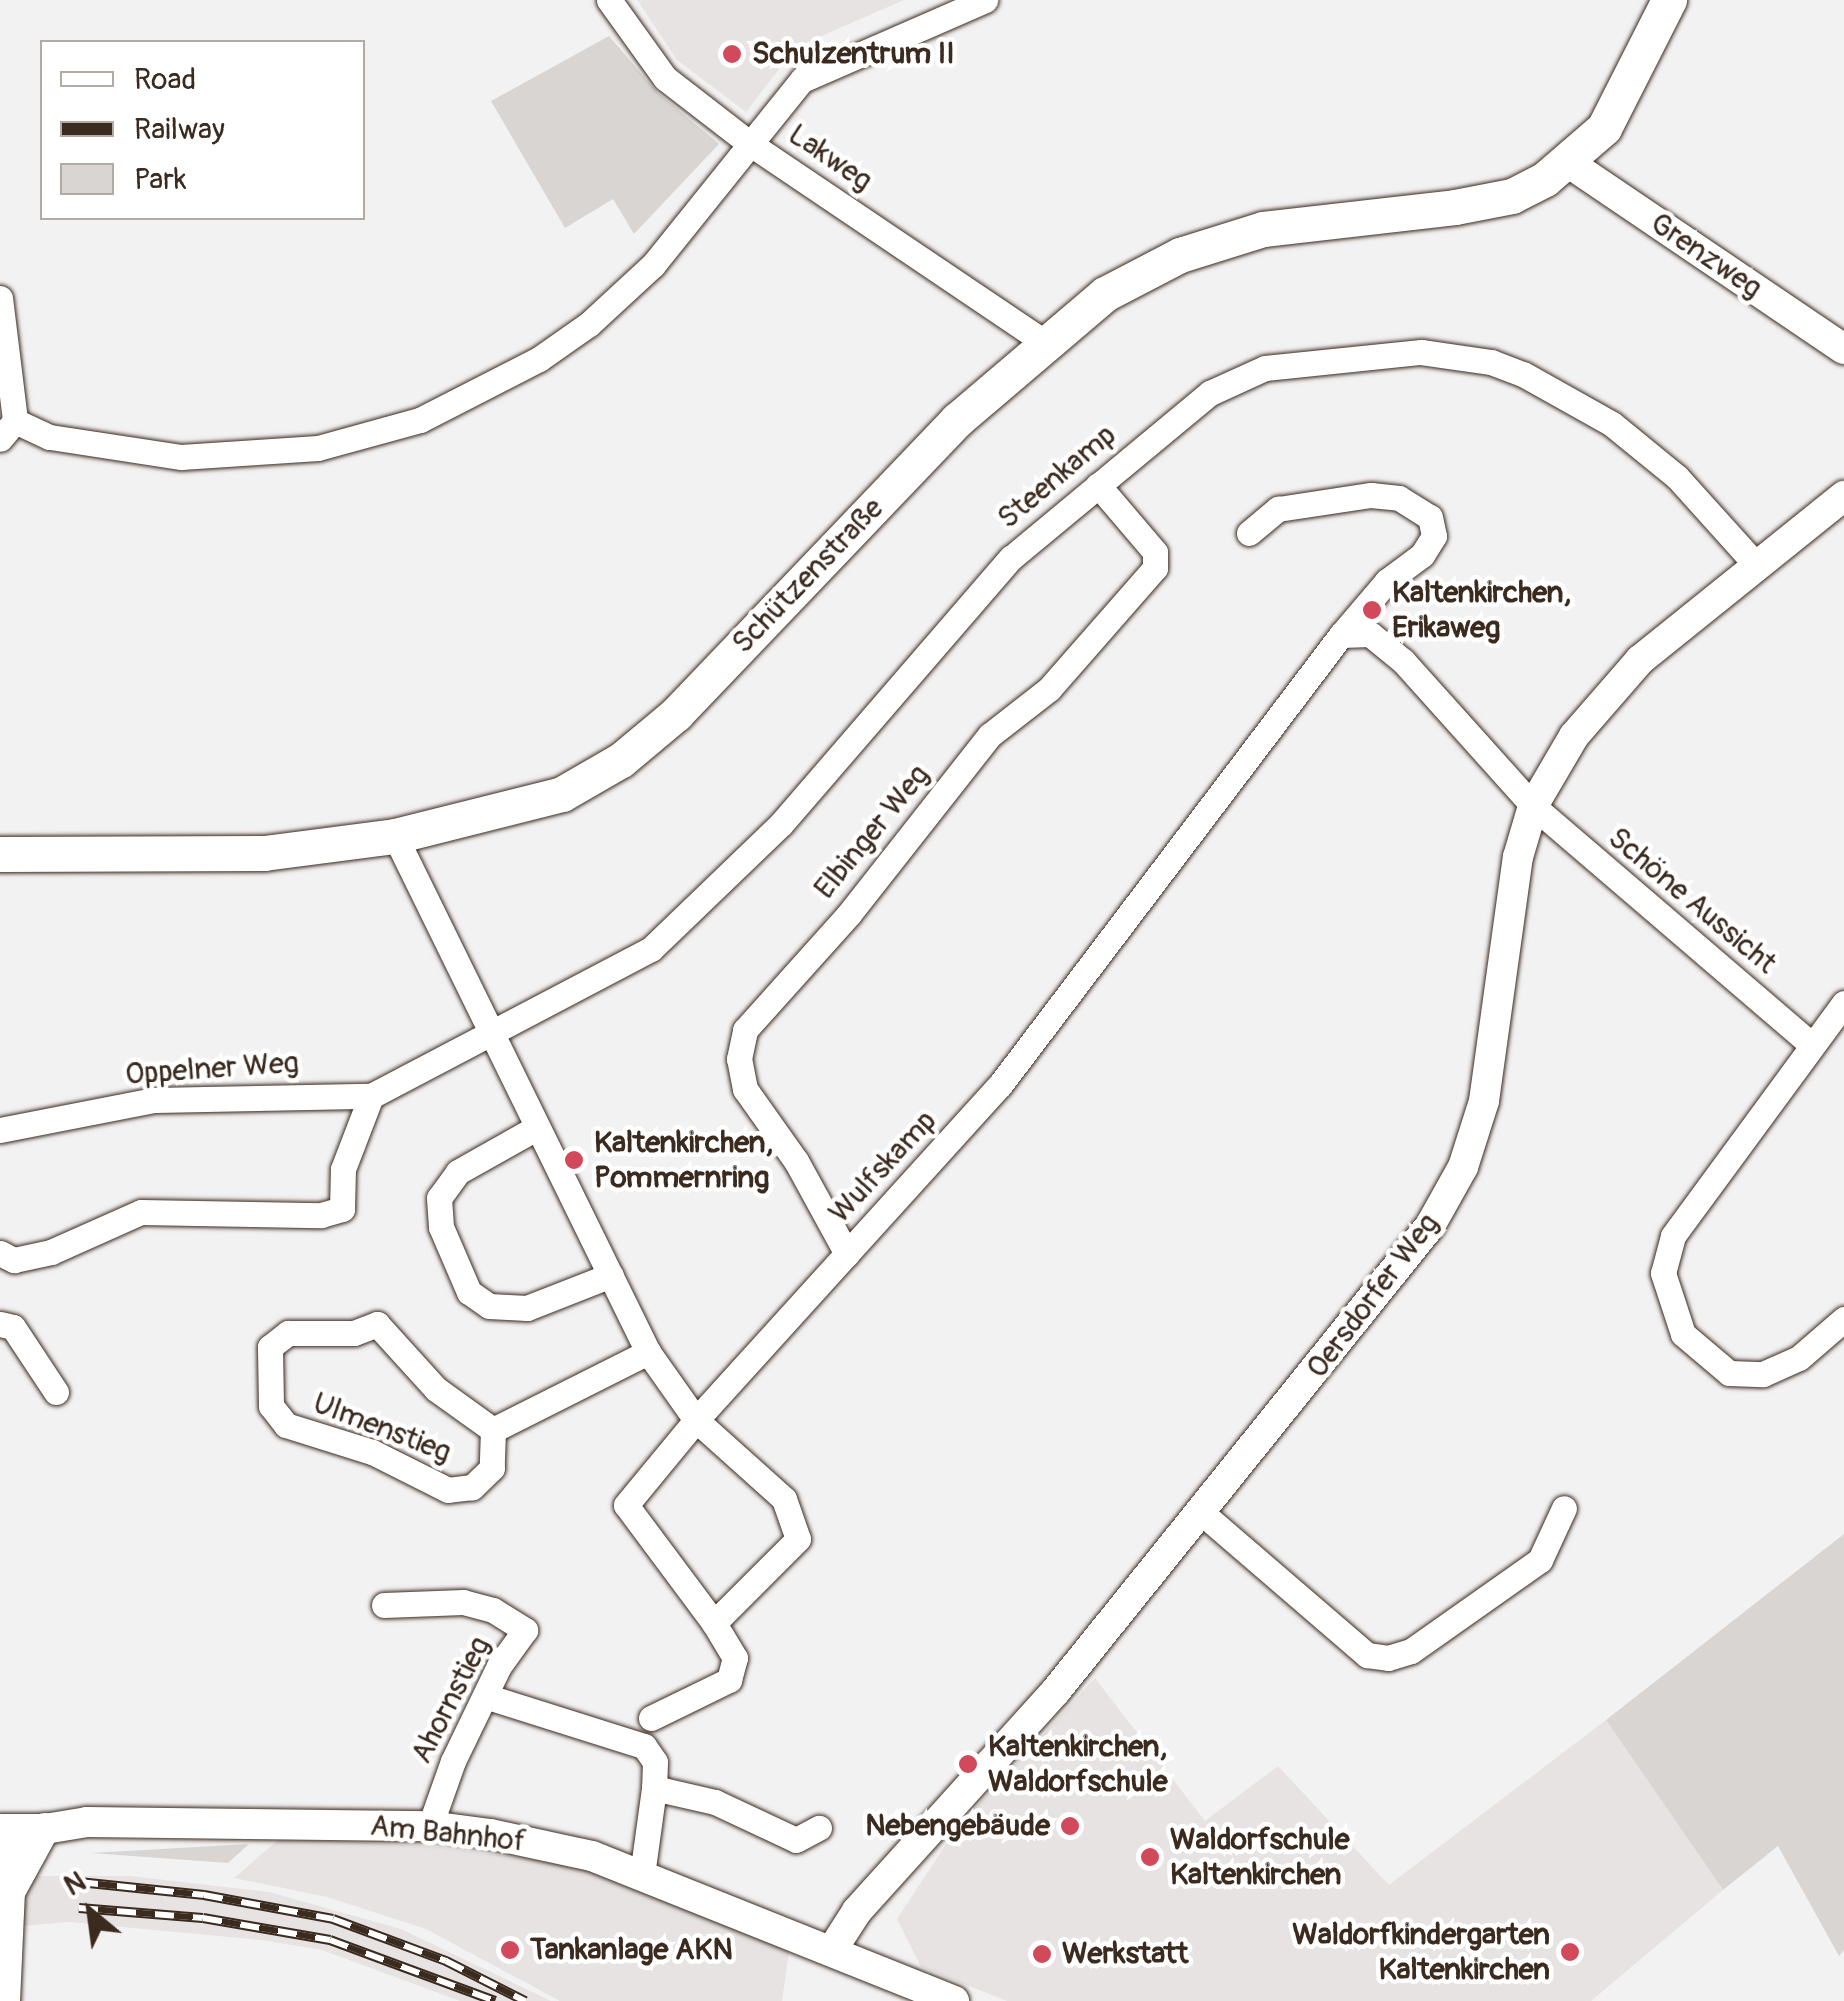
<!DOCTYPE html>
<html>
<head>
<meta charset="utf-8">
<style>
	body { margin:0 }
	#map { position:relative; width:1844px; height:2001px; overflow:hidden; background:#f3f2f2; font-family:Pangolin,sans-serif }
	div>[style] { position:absolute }
	.built>* { inset:0; background:#e6e3e2 }
	.green>* { inset:0; background:#d8d5d2 }
	.roads { filter:drop-shadow(0 0 2px #3b2a1e) drop-shadow(0 0 2px #3b2a1e) }
	.minor>* { height:25px; margin:-12.5px; padding:0 12.5px; transform-origin:12.5px; border-radius:12.5px; background:#fff }
	.tertiary>* { height:30px; margin:-15px; padding:0 15px; transform-origin:15px; border-radius:15px; background:#fff }
	.secondary>* { height:35px; margin:-17.5px; padding:0 17.5px; transform-origin:17.5px; border-radius:17.5px; background:#fff }
	.rail>* { height:10px; margin-top:-5px; transform-origin:0; background:repeating-linear-gradient(90deg,#fff 0 19px,#3b2a1e 0 38px); box-sizing:border-box; border-block:2px solid #3b2a1e }
	.dots>* { width:28px; height:28px; translate:-50% -50%; box-sizing:border-box; border:5px solid #fff; border-radius:50% }
	span { translate:-50% -50%; white-space:nowrap; text-align:center; line-height:1.15; -webkit-text-stroke:9px #fff; paint-order:stroke }
	.poi-label { font-size:30px; color:#3b2a1e; font-weight:700 }
	.left { translate:0 -50%; text-align:left }
	.right { translate:-100% -50%; text-align:right }
	.street-label { font-size:30px; color:#3b2a1e }
	.legend { position:absolute; left:40px; top:40px; width:325px; height:180px; box-sizing:border-box; background:#fff; border:2px solid #b1aaa5; margin:0; padding:12px 18px; list-style:none; font-size:30px; color:#3b2a1e }
	.legend li { display:flex; align-items:center; gap:20px; height:50px }
	.legend b { width:50px; border:2px solid #b1aaa5 }
	.north { position:absolute; left:40px; top:1861px; width:100px; height:100px; -webkit-text-stroke:8px #fff; paint-order:stroke; rotate:331deg; font-size:28px; font-weight:700; line-height:40px; text-align:center; color:#3b2a1e }
	.north::after { content:''; display:block; margin:auto; width:35px; height:45px; background:#3b2a1e; clip-path:polygon(50% 0,100% 100%,50% 72%,0 100%) }
</style>
</head>
<body>
<div id="map">
	<div class="built">
		<i style="clip-path:polygon(637px 0,904px 0,796px 47px,746px 112px,677px 60px)"></i>
		<i style="clip-path:polygon(1095px 1678px,1205px 1821px,1278px 1766px,1389px 1885px,1606px 1720px,1723px 1890px,1591px 2001px,1007px 2001px,921px 1967px,897px 1919px,956px 1829px)"></i>
		<i style="clip-path:polygon(279px 1839px,431px 1846px,589px 1867px,791px 1938px,782px 2001px,560px 2001px,426px 1929px,327px 1897px,234px 1878px)"></i>
		<i style="clip-path:polygon(0 1876px,130px 1876px,269px 1892px,401px 1929px,551px 2001px,460px 2001px,322px 1950px,262px 1940px,69px 1922px,0 1928px)"></i>
	</div>
	<div class="green">
		<i style="clip-path:polygon(609px 36px,657px 92px,719px 144px,634px 234px,613px 199px,565px 228px,491px 101px)"></i>
		<i style="clip-path:polygon(1844px 1534px,1844px 1950px,1839px 1956px,1778px 1846px,1723px 1890px,1606px 1720px)"></i>
		<i style="clip-path:polygon(249px 1844px,228px 1863px,91px 1853px)"></i>
	</div>
	<div class="roads">
		<div class="minor">
			<i style="left:609px;top:0;width:96px;rotate:54.3deg"></i>
			<i style="left:665px;top:78px;width:106px;rotate:37.7deg"></i>
			<i style="left:749px;top:143px;width:354px;rotate:34deg"></i>
			<i style="left:0;top:298px;width:124px;rotate:83deg"></i>
			<i style="left:15px;top:421px;width:23px;rotate:130deg"></i>
			<i style="left:15px;top:421px;width:38px;rotate:25deg"></i>
			<i style="left:50px;top:437px;width:133px;rotate:8.7deg"></i>
			<i style="left:181px;top:457px;width:137px;rotate:-3.8deg"></i>
			<i style="left:318px;top:448px;width:106px;rotate:-15.4deg"></i>
			<i style="left:420px;top:420px;width:134px;rotate:-27.1deg"></i>
			<i style="left:539px;top:359px;width:61px;rotate:-35deg"></i>
			<i style="left:589px;top:324px;width:87px;rotate:-42.7deg"></i>
			<i style="left:653px;top:265px;width:238px;rotate:-51.2deg"></i>
			<i style="left:802px;top:80px;width:200px;rotate:-23.6deg"></i>
			<i style="left:1249px;top:533px;width:38px;rotate:-40deg"></i>
			<i style="left:1278px;top:509px;width:94px;rotate:-8.6deg"></i>
			<i style="left:1371px;top:495px;width:28px;rotate:6deg"></i>
			<i style="left:1399px;top:498px;width:36px;rotate:32deg"></i>
			<i style="left:1430px;top:517px;width:19px;rotate:78deg"></i>
			<i style="left:1434px;top:536px;width:22px;rotate:122deg"></i>
			<i style="left:1422px;top:555px;width:44px;rotate:143.4deg"></i>
			<i style="left:1387px;top:581px;width:71px;rotate:130.4deg"></i>
			<i style="left:395px;top:836px;width:575px;rotate:63.88deg"></i>
			<i style="left:648px;top:1352px;width:83px;rotate:54.8deg"></i>
			<i style="left:696px;top:1420px;width:452px;rotate:-47.8deg"></i>
			<i style="left:1000px;top:1085px;width:565px;rotate:-52.85deg"></i>
			<i style="left:1341px;top:635px;width:29px;rotate:-2deg"></i>
			<i style="left:1370px;top:634px;width:43px;rotate:39.3deg"></i>
			<i style="left:1403px;top:661px;width:195px;rotate:48.1deg"></i>
			<i style="left:1533px;top:806px;width:366px;rotate:40.6deg"></i>
			<i style="left:1844px;top:1003px;width:289px;rotate:126.3deg"></i>
			<i style="left:1673px;top:1236px;width:38px;rotate:105deg"></i>
			<i style="left:1663px;top:1273px;width:64px;rotate:71.8deg"></i>
			<i style="left:1683px;top:1334px;width:60px;rotate:40.3deg"></i>
			<i style="left:1729px;top:1373px;width:34px;rotate:2deg"></i>
			<i style="left:1763px;top:1374px;width:39px;rotate:-24deg"></i>
			<i style="left:1799px;top:1358px;width:60px;rotate:-40.9deg"></i>
			<i style="left:536px;top:1128px;width:90px;rotate:150.6deg"></i>
			<i style="left:458px;top:1172px;width:32px;rotate:126deg"></i>
			<i style="left:439px;top:1198px;width:29px;rotate:86deg"></i>
			<i style="left:441px;top:1227px;width:71px;rotate:66.7deg"></i>
			<i style="left:469px;top:1292px;width:24px;rotate:35deg"></i>
			<i style="left:489px;top:1306px;width:38px;rotate:3deg"></i>
			<i style="left:527px;top:1308px;width:90px;rotate:-21.4deg"></i>
			<i style="left:0;top:1130px;width:158px;rotate:-11deg"></i>
			<i style="left:155px;top:1100px;width:216px;rotate:-1.1deg"></i>
			<i style="left:0;top:1253px;width:16px;rotate:27deg"></i>
			<i style="left:14px;top:1260px;width:38px;rotate:-12deg"></i>
			<i style="left:51px;top:1252px;width:98px;rotate:-24deg"></i>
			<i style="left:141px;top:1212px;width:180px;rotate:1deg"></i>
			<i style="left:321px;top:1215px;width:22px;rotate:-16deg"></i>
			<i style="left:342px;top:1209px;width:40px;rotate:-88.6deg"></i>
			<i style="left:343px;top:1169px;width:78px;rotate:-69deg"></i>
			<i style="left:371px;top:1096px;width:316px;rotate:-27.7deg"></i>
			<i style="left:651px;top:949px;width:180px;rotate:-43.9deg"></i>
			<i style="left:781px;top:824px;width:352px;rotate:-49.2deg"></i>
			<i style="left:1011px;top:558px;width:259px;rotate:-39.7deg"></i>
			<i style="left:1210px;top:393px;width:60px;rotate:-24.4deg"></i>
			<i style="left:1265px;top:368px;width:157px;rotate:-5.9deg"></i>
			<i style="left:1421px;top:352px;width:71px;rotate:8.1deg"></i>
			<i style="left:1491px;top:362px;width:34px;rotate:21deg"></i>
			<i style="left:1523px;top:374px;width:102px;rotate:29.3deg"></i>
			<i style="left:1612px;top:424px;width:84px;rotate:39.2deg"></i>
			<i style="left:1677px;top:477px;width:120px;rotate:48deg"></i>
			<i style="left:847px;top:1254px;width:106px;rotate:-118.7deg"></i>
			<i style="left:796px;top:1161px;width:88px;rotate:-125.3deg"></i>
			<i style="left:745px;top:1089px;width:31px;rotate:-101deg"></i>
			<i style="left:739px;top:1059px;width:30px;rotate:-78deg"></i>
			<i style="left:745px;top:1030px;width:156px;rotate:-48.1deg"></i>
			<i style="left:849px;top:914px;width:228px;rotate:-51.8deg"></i>
			<i style="left:990px;top:735px;width:75px;rotate:-37.9deg"></i>
			<i style="left:1049px;top:689px;width:161px;rotate:-48.8deg"></i>
			<i style="left:1155px;top:568px;width:16px;rotate:-90deg"></i>
			<i style="left:1155px;top:552px;width:88px;rotate:-130.4deg"></i>
			<i style="left:0;top:1324px;width:13px;rotate:13deg"></i>
			<i style="left:13px;top:1327px;width:78px;rotate:56.5deg"></i>
			<i style="left:696px;top:1420px;width:118px;rotate:41.9deg"></i>
			<i style="left:784px;top:1499px;width:42px;rotate:70.7deg"></i>
			<i style="left:798px;top:1539px;width:119px;rotate:135deg"></i>
			<i style="left:714px;top:1623px;width:147px;rotate:-126.7deg"></i>
			<i style="left:626px;top:1505px;width:110px;rotate:-50.5deg"></i>
			<i style="left:493px;top:1430px;width:38px;rotate:92deg"></i>
			<i style="left:492px;top:1468px;width:28px;rotate:136deg"></i>
			<i style="left:472px;top:1487px;width:24px;rotate:173deg"></i>
			<i style="left:448px;top:1490px;width:85px;rotate:-153.4deg"></i>
			<i style="left:372px;top:1452px;width:90px;rotate:-162.6deg"></i>
			<i style="left:286px;top:1425px;width:24px;rotate:-128deg"></i>
			<i style="left:271px;top:1406px;width:59px;rotate:-91deg"></i>
			<i style="left:270px;top:1347px;width:23px;rotate:-38deg"></i>
			<i style="left:288px;top:1333px;width:66px"></i>
			<i style="left:354px;top:1333px;width:25px;rotate:-21deg"></i>
			<i style="left:377px;top:1324px;width:88px;rotate:47.8deg"></i>
			<i style="left:436px;top:1389px;width:70px;rotate:35.7deg"></i>
			<i style="left:493px;top:1430px;width:174px;rotate:-26.7deg"></i>
			<i style="left:1202px;top:1513px;width:218px;rotate:40.7deg"></i>
			<i style="left:1367px;top:1655px;width:21px;rotate:8deg"></i>
			<i style="left:1388px;top:1658px;width:24px;rotate:-17deg"></i>
			<i style="left:1411px;top:1651px;width:158px;rotate:-35.2deg"></i>
			<i style="left:1540px;top:1560px;width:57px;rotate:-65.2deg"></i>
			<i style="left:384px;top:1605px;width:79px;rotate:-2.2deg"></i>
			<i style="left:463px;top:1602px;width:31px;rotate:15deg"></i>
			<i style="left:493px;top:1610px;width:38px;rotate:32deg"></i>
			<i style="left:525px;top:1630px;width:44px;rotate:125.8deg"></i>
			<i style="left:499px;top:1666px;width:106px;rotate:115.8deg"></i>
			<i style="left:453px;top:1761px;width:69px;rotate:109.5deg"></i>
			<i style="left:485px;top:1696px;width:167px;rotate:17.5deg"></i>
			<i style="left:644px;top:1746px;width:19px;rotate:55deg"></i>
			<i style="left:655px;top:1762px;width:26px;rotate:92deg"></i>
			<i style="left:651px;top:1718px;width:87px;rotate:-26deg"></i>
			<i style="left:729px;top:1680px;width:23px;rotate:-75deg"></i>
			<i style="left:735px;top:1658px;width:41px;rotate:-121deg"></i>
			<i style="left:0;top:1826px;width:40px"></i>
			<i style="left:0;top:1867px;width:27px;rotate:68deg"></i>
			<i style="left:642px;top:1875px;width:88px;rotate:-82.1deg"></i>
			<i style="left:654px;top:1788px;width:63px;rotate:12.9deg"></i>
			<i style="left:715px;top:1802px;width:89px;rotate:25.1deg"></i>
			<i style="left:796px;top:1840px;width:26px;rotate:-28deg"></i>
		</div>
		<div class="tertiary">
			<i style="left:1569px;top:163px;width:332px;rotate:34.1deg"></i>
			<i style="left:0;top:1849px;width:32px;rotate:-32deg"></i>
			<i style="left:27px;top:1832px;width:61px;rotate:-9.5deg"></i>
			<i style="left:87px;top:1822px;width:343px;rotate:0.7deg"></i>
			<i style="left:430px;top:1826px;width:61px;rotate:7.6deg"></i>
			<i style="left:490px;top:1834px;width:104px;rotate:12.2deg"></i>
			<i style="left:592px;top:1856px;width:390px;rotate:21.8deg"></i>
			<i style="left:832px;top:1950px;width:46px;rotate:-57.3deg"></i>
			<i style="left:857px;top:1911px;width:295px;rotate:-47.9deg"></i>
			<i style="left:1055px;top:1692px;width:598px;rotate:-51.18deg"></i>
			<i style="left:1430px;top:1226px;width:68px;rotate:-60.8deg"></i>
			<i style="left:1463px;top:1167px;width:69px;rotate:-72.3deg"></i>
			<i style="left:1484px;top:1101px;width:246px;rotate:-82.1deg"></i>
			<i style="left:1518px;top:857px;width:53px;rotate:-73.6deg"></i>
			<i style="left:1533px;top:806px;width:81px;rotate:-59.6deg"></i>
			<i style="left:1574px;top:736px;width:101px;rotate:-49deg"></i>
			<i style="left:1640px;top:660px;width:262px;rotate:-38.8deg"></i>
			<i style="left:5px;top:2001px;width:109px;rotate:-87.4deg"></i>
			<i style="left:10px;top:1892px;width:73px;rotate:-61.3deg"></i>
		</div>
		<div class="secondary">
			<i style="left:0;top:854px;width:264px;rotate:-0.2deg"></i>
			<i style="left:264px;top:853px;width:132px;rotate:-7.4deg"></i>
			<i style="left:395px;top:836px;width:172px;rotate:-14.1deg"></i>
			<i style="left:562px;top:794px;width:68px;rotate:-30deg"></i>
			<i style="left:621px;top:760px;width:72px;rotate:-39.9deg"></i>
			<i style="left:676px;top:714px;width:407px;rotate:-46.3deg"></i>
			<i style="left:957px;top:420px;width:194px;rotate:-40.4deg"></i>
			<i style="left:1105px;top:294px;width:85px;rotate:-27.5deg"></i>
			<i style="left:1180px;top:255px;width:87px;rotate:-17.4deg"></i>
			<i style="left:1263px;top:229px;width:193px;rotate:-6.5deg"></i>
			<i style="left:1455px;top:207px;width:58px;rotate:-10.9deg"></i>
			<i style="left:1512px;top:196px;width:37px;rotate:-27deg"></i>
			<i style="left:1545px;top:179px;width:78px;rotate:-40.8deg"></i>
			<i style="left:1604px;top:128px;width:144px;rotate:-63.1deg"></i>
		</div>
	</div>
	<div class="rail">
		<i style="left:79px;top:1882px;width:126px;rotate:5.9deg"></i>
		<i style="left:204px;top:1895px;width:131px;rotate:10.5deg"></i>
		<i style="left:333px;top:1919px;width:121px;rotate:20.4deg"></i>
		<i style="left:446px;top:1961px;width:89px;rotate:26.9deg"></i>
		<i style="left:79px;top:1908px;width:124px;rotate:4.6deg"></i>
		<i style="left:203px;top:1918px;width:129px;rotate:9.8deg"></i>
		<i style="left:330px;top:1940px;width:176px;rotate:20.3deg"></i>
	</div>
	<div class="dots">
		<i style="left:732px;top:54px;background:#d1495b"></i>
		<i style="left:1372px;top:610px;background:#d1495b"></i>
		<i style="left:574px;top:1160px;background:#d1495b"></i>
		<i style="left:968px;top:1764px;background:#d1495b"></i>
		<i style="left:1070px;top:1826px;background:#d1495b"></i>
		<i style="left:1150px;top:1857px;background:#d1495b"></i>
		<i style="left:510px;top:1950px;background:#d1495b"></i>
		<i style="left:1570px;top:1952px;background:#d1495b"></i>
		<i style="left:1042px;top:1954px;background:#d1495b"></i>
	</div>
	<div class="poi-label">
		<span class="left" style="left:752px;top:54px">Schulzentrum II</span>
		<span class="left" style="left:1392px;top:610px">Kaltenkirchen,<br>Erikaweg</span>
		<span class="left" style="left:594px;top:1160px">Kaltenkirchen,<br>Pommernring</span>
		<span class="left" style="left:988px;top:1764px">Kaltenkirchen,<br>Waldorfschule</span>
		<span class="right" style="left:1050px;top:1826px">Nebengebäude</span>
		<span class="left" style="left:1170px;top:1857px">Waldorfschule<br>Kaltenkirchen</span>
		<span class="right" style="left:1550px;top:1952px">Waldorfkindergarten<br>Kaltenkirchen</span>
		<span class="left" style="left:530px;top:1950px">Tankanlage AKN</span>
		<span class="left" style="left:1062px;top:1954px">Werkstatt</span>
	</div>
	<div class="street-label">
		<span style="left:830px;top:158px;rotate:34deg">Lakweg</span>
		<span style="left:1706px;top:256px;rotate:34deg">Grenzweg</span>
		<span style="left:1057px;top:477px;rotate:-40deg">Steenkamp</span>
		<span style="left:808px;top:576px;rotate:-46deg">Schützenstraße</span>
		<span style="left:872px;top:832px;rotate:-51deg">Elbinger Weg</span>
		<span style="left:1692px;top:901px;rotate:40deg">Schöne Aussicht</span>
		<span style="left:212px;top:1069px;rotate:-4deg">Oppelner Weg</span>
		<span style="left:883px;top:1167px;rotate:-47deg">Wulfskamp</span>
		<span style="left:1373px;top:1296px;rotate:-53deg">Oersdorfer Weg</span>
		<span style="left:382px;top:1428px;rotate:21deg">Ulmenstieg</span>
		<span style="left:451px;top:1700px;rotate:-63deg">Ahornstieg</span>
		<span style="left:448px;top:1834px;rotate:6deg">Am Bahnhof</span>
	</div>
	<ul class="legend">
	<li><b style="height:12px;background:#fff"></b>Road</li>
	<li><b style="height:12px;background:#3b2a1e"></b>Railway</li>
	<li><b style="height:28px;background:#d8d5d2"></b>Park</li>
	</ul>
	<div class="north">N</div>
</div>
</body>
</html>
